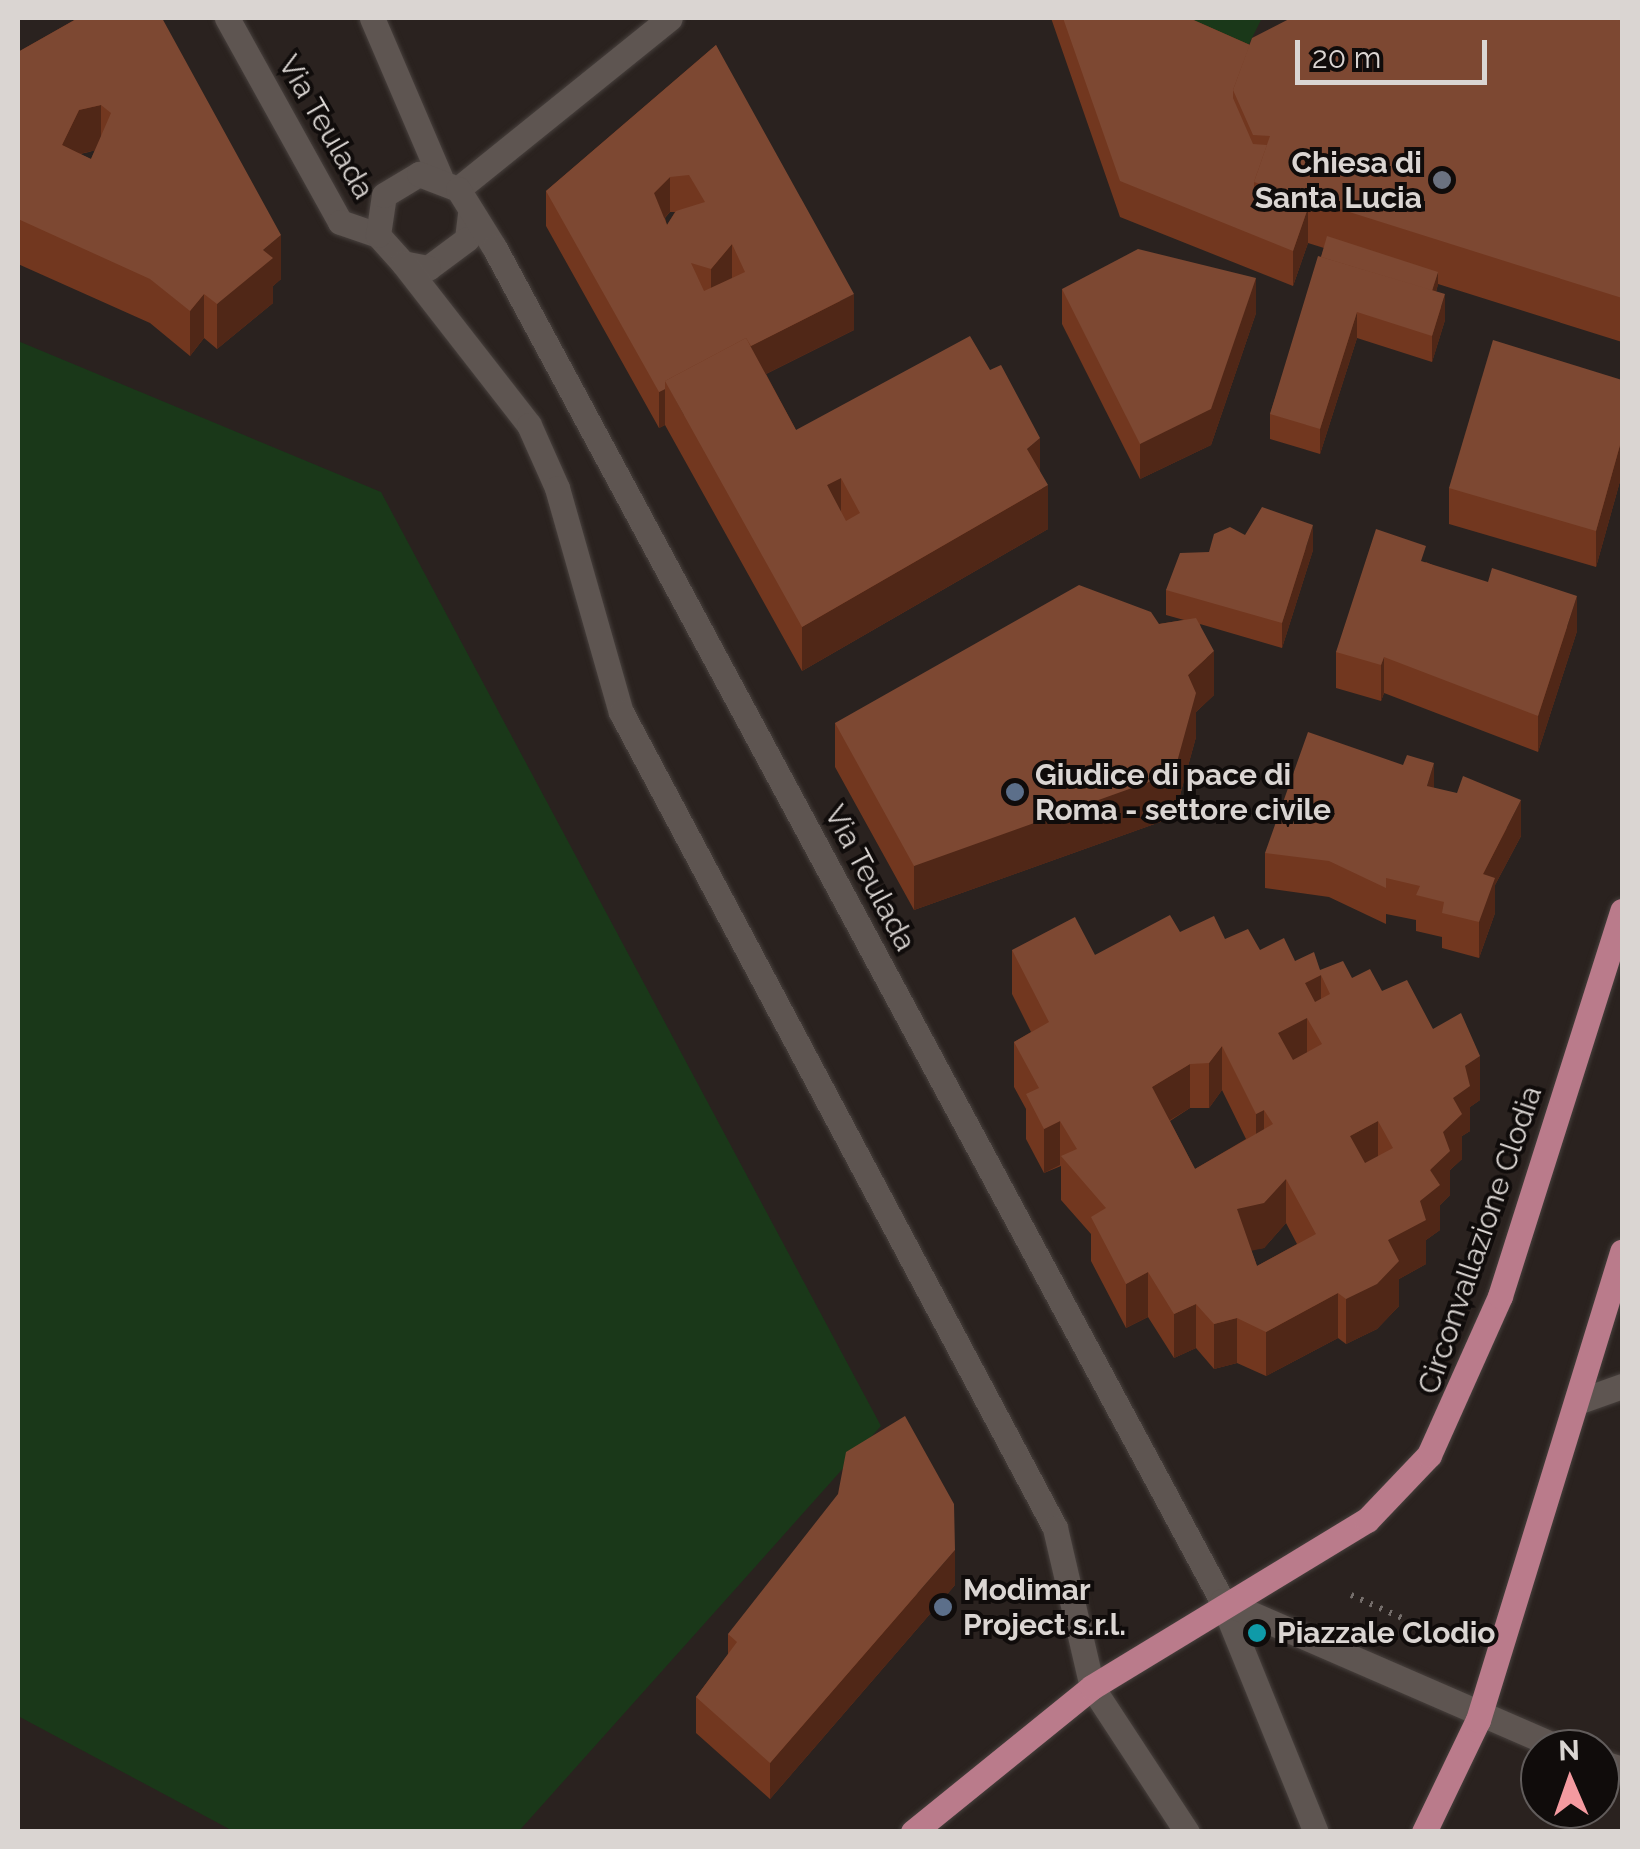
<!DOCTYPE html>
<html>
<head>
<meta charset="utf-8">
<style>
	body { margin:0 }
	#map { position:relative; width:1640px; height:1849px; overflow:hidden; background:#2a221f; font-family:Raleway,sans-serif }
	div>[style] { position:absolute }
	.green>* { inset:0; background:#1a3819 }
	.path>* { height:6px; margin-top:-3px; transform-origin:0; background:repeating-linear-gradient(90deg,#756e6b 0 2.5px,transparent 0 10.5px) }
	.roads { filter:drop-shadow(0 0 2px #47403d) drop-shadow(0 0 2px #47403d) }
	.street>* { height:25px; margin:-12.5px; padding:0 12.5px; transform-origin:12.5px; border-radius:12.5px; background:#5e5551 }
	.secondary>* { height:25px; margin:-12.5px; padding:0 12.5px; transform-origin:12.5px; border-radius:12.5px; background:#5e5551 }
	.primary>* { height:25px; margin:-12.5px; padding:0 12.5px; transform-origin:12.5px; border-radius:12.5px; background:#ba7b8b }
	.wall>* { inset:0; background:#72371f }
	.shaded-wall>* { inset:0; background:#502717 }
	.building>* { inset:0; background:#7d4832 }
	.dots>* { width:28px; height:28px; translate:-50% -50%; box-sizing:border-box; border:5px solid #100c0b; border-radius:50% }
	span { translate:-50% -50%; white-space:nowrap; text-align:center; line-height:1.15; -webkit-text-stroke:8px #100c0b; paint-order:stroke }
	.street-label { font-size:30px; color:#dad5d2 }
	.poi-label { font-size:30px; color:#dad5d2; font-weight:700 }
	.right { translate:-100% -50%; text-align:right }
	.left { translate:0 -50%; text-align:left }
	.frame { position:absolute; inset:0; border:20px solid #dad5d2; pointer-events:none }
	.north { position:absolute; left:1520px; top:1729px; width:100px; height:100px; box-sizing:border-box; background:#100c0b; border:2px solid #615c5b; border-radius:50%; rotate:358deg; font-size:28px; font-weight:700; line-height:40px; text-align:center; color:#dad5d2 }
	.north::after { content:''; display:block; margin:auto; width:35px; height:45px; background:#f49aa0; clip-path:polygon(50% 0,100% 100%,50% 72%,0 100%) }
	.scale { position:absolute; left:1295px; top:40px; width:192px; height:45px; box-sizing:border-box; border:5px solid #dad5d2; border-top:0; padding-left:12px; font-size:30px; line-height:35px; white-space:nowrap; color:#dad5d2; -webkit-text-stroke:8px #100c0b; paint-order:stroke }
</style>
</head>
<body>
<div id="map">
	<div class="green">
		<i style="clip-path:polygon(1110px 18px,1262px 18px,1234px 74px)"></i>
		<i style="clip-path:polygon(18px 341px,381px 492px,881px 1426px,519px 1831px,233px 1831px,18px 1716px)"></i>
	</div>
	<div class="path">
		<i style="left:1351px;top:1595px;width:98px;rotate:24.2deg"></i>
		<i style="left:1545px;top:1832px;width:24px;rotate:-71deg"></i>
	</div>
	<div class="roads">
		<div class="street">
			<i style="left:227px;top:18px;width:233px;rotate:61deg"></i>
			<i style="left:340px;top:222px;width:40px;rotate:18.9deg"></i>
			<i style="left:372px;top:18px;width:173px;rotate:66.8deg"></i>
			<i style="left:458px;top:189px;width:272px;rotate:-38.9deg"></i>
			<i style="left:470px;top:214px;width:25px;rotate:97deg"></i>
			<i style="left:467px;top:239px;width:49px;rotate:143.4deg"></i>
			<i style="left:428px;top:268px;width:25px;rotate:-169deg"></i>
			<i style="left:403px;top:263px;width:38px;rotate:-132deg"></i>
			<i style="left:378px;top:235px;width:40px;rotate:-81.5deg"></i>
			<i style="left:384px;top:195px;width:41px;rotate:-31deg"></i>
			<i style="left:419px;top:174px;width:42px;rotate:21deg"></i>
			<i style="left:458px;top:189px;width:68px;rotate:58.2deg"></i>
			<i style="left:494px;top:247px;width:1537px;rotate:61.73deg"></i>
			<i style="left:1222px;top:1601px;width:249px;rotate:67.9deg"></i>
			<i style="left:403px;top:263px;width:205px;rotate:52.1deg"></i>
			<i style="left:529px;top:425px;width:69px;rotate:66deg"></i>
			<i style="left:557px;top:488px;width:233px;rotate:74.1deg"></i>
			<i style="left:621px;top:712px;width:924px;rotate:61.99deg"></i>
			<i style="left:1055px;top:1528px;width:163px;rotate:76.9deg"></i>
			<i style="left:1577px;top:1402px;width:48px;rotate:-19.6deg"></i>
			<i style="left:1222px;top:1601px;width:372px;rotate:23.5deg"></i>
			<i style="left:1600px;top:1762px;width:23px;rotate:18deg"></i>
		</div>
		<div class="secondary">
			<i style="left:1092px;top:1687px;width:173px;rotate:56.8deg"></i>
		</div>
		<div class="primary">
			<i style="left:913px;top:1832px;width:230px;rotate:-39deg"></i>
			<i style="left:1092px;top:1687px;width:322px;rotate:-31.3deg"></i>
			<i style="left:1367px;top:1520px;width:90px;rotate:-46.4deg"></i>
			<i style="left:1429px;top:1455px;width:174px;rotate:-65.9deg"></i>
			<i style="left:1500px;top:1296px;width:404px;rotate:-72.4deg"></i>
			<i style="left:1424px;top:1832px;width:124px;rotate:-64.3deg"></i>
			<i style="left:1478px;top:1720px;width:490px;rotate:-72.9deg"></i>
		</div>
	</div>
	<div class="wall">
		<i style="clip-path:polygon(evenodd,78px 18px,281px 279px,273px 286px,273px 303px,217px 349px,204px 338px,190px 356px,150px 323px,18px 264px,18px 52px,78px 18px,95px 150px,91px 159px,80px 154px,89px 152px,95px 150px)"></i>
		<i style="clip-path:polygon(1051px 18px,1189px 18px,1250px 45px,1622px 18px,1622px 342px,1438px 284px,1436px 292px,1445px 320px,1432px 362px,1357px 338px,1320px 454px,1270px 439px,1270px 414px,1324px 248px,1308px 243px,1293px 286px,1120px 217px)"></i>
		<i style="clip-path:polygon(evenodd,716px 45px,854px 330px,766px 374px,796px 430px,1040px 472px,1048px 529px,802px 671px,665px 425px,659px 428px,546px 226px,546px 191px,716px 45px,670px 212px,675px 212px,667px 225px,665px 218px,670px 212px)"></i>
		<i style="clip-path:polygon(1062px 289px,1256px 313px,1211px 445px,1140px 479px,1062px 324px)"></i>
		<i style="clip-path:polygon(1622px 380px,1622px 474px,1596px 567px,1449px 524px,1449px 488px)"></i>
		<i style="clip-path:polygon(1245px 535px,1313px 550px,1282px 648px,1200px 624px,1214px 695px,1196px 712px,1196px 737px,1174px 817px,914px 910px,835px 767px,835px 723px,1159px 624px,1184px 620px,1166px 615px,1166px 590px,1209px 552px)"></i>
		<i style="clip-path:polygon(1426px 562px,1577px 631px,1538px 752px,1384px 693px,1381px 701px,1336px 688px,1336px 652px)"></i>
		<i style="clip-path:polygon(1434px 788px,1521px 836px,1495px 885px,1495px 913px,1479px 958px,1442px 948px,1442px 937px,1416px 931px,1416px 920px,1386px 914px,1386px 924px,1329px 897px,1265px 888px,1265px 853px)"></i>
		<i style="clip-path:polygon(evenodd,1180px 932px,1225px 939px,1320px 970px,1352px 978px,1382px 991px,1433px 1029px,1480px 1100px,1470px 1107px,1470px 1131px,1462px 1136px,1462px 1159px,1450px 1170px,1450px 1195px,1440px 1205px,1440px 1230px,1426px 1240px,1426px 1264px,1399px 1279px,1399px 1306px,1377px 1329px,1346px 1344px,1338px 1338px,1266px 1376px,1237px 1363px,1214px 1369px,1196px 1348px,1174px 1358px,1148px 1317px,1126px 1328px,1091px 1261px,1091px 1234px,1061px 1200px,1061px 1166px,1044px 1173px,1026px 1139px,1026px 1109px,1014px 1087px,1014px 1042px,1031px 1032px,1012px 994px,1012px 950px,1095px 955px,1180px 932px,1222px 1090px,1246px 1139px,1195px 1169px,1170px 1121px,1190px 1108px,1209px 1108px,1222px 1090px,1180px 932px,1286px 1223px,1297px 1244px,1257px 1266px,1251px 1250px,1264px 1248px,1286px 1223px)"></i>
		<i style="clip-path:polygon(955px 1585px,770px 1799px,696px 1733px,696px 1697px,728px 1654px,728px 1634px)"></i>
	</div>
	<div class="shaded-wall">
		<i style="clip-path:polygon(101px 105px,101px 149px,79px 154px,62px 145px,79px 110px)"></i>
		<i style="clip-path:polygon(670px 177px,670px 212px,654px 229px,654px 193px)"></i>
		<i style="clip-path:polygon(1308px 208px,1308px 243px,1293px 286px,1293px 251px)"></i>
		<i style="clip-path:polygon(281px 235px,281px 279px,273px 286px,273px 303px,217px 349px,217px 304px,263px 250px)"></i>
		<i style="clip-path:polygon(732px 244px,732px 279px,711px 305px,711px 269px)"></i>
		<i style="clip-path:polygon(1438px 272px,1438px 285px,1428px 315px,1428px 302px)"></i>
		<i style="clip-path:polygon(1256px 278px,1256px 313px,1211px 445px,1140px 479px,1140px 444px)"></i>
		<i style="clip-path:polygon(204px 294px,204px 338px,190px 356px,190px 311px)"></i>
		<i style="clip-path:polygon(854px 294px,854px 330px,684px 415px,669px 387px)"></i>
		<i style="clip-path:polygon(1445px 294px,1445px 320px,1432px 362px,1432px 336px)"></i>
		<i style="clip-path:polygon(1357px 312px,1357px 338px,1320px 454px,1320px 429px)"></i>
		<i style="clip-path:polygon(665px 389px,665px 425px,659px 428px,659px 392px)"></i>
		<i style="clip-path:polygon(1040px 438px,1040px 483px,1027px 449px)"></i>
		<i style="clip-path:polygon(1622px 438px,1622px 474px,1596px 567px,1596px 531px)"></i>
		<i style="clip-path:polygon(841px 478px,841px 523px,827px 485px)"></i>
		<i style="clip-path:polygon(1048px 485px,1048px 529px,802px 671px,802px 627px)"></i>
		<i style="clip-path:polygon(1313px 525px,1313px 550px,1282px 648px,1282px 623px)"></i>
		<i style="clip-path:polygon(1577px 596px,1577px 631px,1538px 752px,1538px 716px)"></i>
		<i style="clip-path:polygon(1214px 651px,1214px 695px,1196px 712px,1196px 737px,1174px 817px,914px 910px,914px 866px,1188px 675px)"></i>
		<i style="clip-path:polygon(1384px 657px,1384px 693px,1381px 701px,1381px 665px)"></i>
		<i style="clip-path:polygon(1434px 763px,1434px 798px,1427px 786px)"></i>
		<i style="clip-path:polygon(1521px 800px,1521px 836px,1495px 885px,1495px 913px,1479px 958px,1479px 922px,1483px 874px)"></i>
		<i style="clip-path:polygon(1321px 975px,1321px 1020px,1307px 1018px,1307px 1063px,1278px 1078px,1278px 1033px,1305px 983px)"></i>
		<i style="clip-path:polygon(1222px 1046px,1222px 1090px,1209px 1108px,1209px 1063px)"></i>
		<i style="clip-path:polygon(1480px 1056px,1480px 1100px,1470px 1107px,1470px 1131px,1462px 1136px,1462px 1159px,1450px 1170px,1450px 1195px,1440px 1205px,1440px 1230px,1426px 1240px,1426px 1264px,1399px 1279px,1399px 1306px,1377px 1329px,1346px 1344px,1346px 1299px,1388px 1240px,1420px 1201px,1443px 1132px,1453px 1098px,1465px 1066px)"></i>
		<i style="clip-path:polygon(1190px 1064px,1190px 1108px,1152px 1131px,1152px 1087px)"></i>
		<i style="clip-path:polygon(1264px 1110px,1264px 1155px,1256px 1158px,1256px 1114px)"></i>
		<i style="clip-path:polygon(1060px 1121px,1060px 1165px,1044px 1173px,1044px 1129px)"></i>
		<i style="clip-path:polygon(1378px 1121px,1378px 1166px,1350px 1181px,1350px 1136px)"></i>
		<i style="clip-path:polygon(1286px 1179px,1286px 1223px,1264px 1248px,1237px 1254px,1237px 1209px)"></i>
		<i style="clip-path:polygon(1148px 1272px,1148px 1317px,1126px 1328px,1126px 1284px)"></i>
		<i style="clip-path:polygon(1338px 1293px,1338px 1338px,1266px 1376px,1266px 1332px)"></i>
		<i style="clip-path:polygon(1196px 1304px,1196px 1348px,1174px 1358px,1174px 1314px)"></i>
		<i style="clip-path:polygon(1237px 1318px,1237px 1363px,1214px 1369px,1214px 1324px)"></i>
		<i style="clip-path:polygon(955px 1550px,955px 1585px,770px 1799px,770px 1763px)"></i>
	</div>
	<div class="building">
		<i style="clip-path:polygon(evenodd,78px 18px,162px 18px,281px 235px,263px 250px,273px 258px,217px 304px,204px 294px,190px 311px,150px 279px,18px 219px,18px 52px,78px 18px,101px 105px,111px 113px,91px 159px,62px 145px,79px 110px,101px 105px)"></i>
		<i style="clip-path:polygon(1063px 18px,1189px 18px,1250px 45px,1233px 90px,1233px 98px,1253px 144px,1267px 145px,1254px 182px,1254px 190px,1308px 208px,1293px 251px,1120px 181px)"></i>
		<i style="clip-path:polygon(1291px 18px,1622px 18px,1622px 298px,1254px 182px,1270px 136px,1253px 135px,1233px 90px,1252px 38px)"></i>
		<i style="clip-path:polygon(evenodd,716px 45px,854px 294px,751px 346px,746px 338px,665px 381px,665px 389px,659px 392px,546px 191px,716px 45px,689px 175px,705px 202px,676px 211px,667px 225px,654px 193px,670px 177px,689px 175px,716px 45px,732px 244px,745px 272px,704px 291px,691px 263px,711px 269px,732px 244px)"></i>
		<i style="clip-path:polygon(1327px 236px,1438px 272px,1432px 291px,1321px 257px)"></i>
		<i style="clip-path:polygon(1138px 249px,1256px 278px,1211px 409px,1140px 444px,1062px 289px)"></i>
		<i style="clip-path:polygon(1318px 256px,1445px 294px,1432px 336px,1357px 312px,1320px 429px,1270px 414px)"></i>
		<i style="clip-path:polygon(evenodd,970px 336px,990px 370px,1001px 365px,1040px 438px,1027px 449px,1048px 485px,802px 627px,665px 381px,746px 338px,796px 430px,970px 336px,841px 478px,860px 513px,846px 521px,827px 485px,841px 478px)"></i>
		<i style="clip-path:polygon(1493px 340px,1622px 380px,1622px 438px,1596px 531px,1449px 488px)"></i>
		<i style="clip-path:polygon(1262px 507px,1313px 525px,1282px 623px,1166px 590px,1180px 553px,1209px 552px,1214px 534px,1230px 527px,1245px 535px)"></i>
		<i style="clip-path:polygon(1376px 529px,1426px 546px,1421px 561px,1488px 582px,1492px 568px,1577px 596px,1538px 716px,1384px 657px,1381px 665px,1336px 652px)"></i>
		<i style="clip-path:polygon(1079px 585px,1151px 612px,1159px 624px,1196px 618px,1214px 651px,1188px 675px,1196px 693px,1174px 773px,914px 866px,835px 723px)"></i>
		<i style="clip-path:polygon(1308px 732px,1403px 765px,1407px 755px,1434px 763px,1427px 786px,1457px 793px,1463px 776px,1521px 800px,1483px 874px,1495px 878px,1479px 922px,1442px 913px,1444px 902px,1416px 895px,1420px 886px,1386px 878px,1386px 888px,1329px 861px,1265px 853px)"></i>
		<i style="clip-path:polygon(evenodd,1170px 915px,1180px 932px,1214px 916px,1225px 939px,1248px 929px,1260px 950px,1284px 938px,1295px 961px,1314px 952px,1320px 970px,1343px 961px,1352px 978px,1370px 969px,1382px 991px,1407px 980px,1433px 1029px,1461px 1013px,1480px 1056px,1465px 1066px,1470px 1086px,1453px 1098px,1462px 1114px,1443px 1132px,1450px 1151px,1430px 1170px,1440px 1185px,1420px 1201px,1426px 1220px,1388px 1240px,1399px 1261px,1377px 1284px,1346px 1299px,1338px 1293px,1266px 1332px,1237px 1318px,1214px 1324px,1196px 1304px,1174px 1314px,1148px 1272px,1126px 1284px,1091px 1217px,1106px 1208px,1061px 1156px,1077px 1149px,1060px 1121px,1044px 1129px,1026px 1094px,1039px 1088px,1014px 1042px,1049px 1022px,1012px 950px,1075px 917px,1095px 955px,1170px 915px,1321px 975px,1330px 994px,1315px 1002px,1305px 983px,1321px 975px,1170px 915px,1307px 1018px,1322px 1044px,1293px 1060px,1278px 1033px,1307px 1018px,1170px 915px,1222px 1046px,1256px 1114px,1264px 1110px,1273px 1124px,1195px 1169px,1152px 1087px,1190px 1064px,1209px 1063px,1222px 1046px,1170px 915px,1378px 1121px,1393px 1148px,1365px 1163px,1350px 1136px,1378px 1121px,1170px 915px,1286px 1179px,1316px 1234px,1257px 1266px,1237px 1209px,1264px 1203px,1286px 1179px)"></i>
		<i style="clip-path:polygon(905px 1416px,954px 1504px,955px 1550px,770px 1763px,696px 1697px,737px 1642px,728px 1634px,838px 1494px,846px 1452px)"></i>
	</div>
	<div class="dots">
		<i style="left:1442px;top:180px;background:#6b7280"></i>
		<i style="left:1015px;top:792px;background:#5c6f8a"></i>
		<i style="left:943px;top:1607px;background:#5c6f8a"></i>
		<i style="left:1257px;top:1633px;background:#0f9aa8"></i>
	</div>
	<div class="street-label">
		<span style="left:326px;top:127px;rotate:60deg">Via Teulada</span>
		<span style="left:870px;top:878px;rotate:62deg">Via Teulada</span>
		<span style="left:1480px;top:1240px;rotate:-71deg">Circonvallazione Clodia</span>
	</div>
	<div class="poi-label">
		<span class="right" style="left:1422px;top:180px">Chiesa di<br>Santa Lucia</span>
		<span class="left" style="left:1035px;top:792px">Giudice di pace di<br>Roma - settore civile</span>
		<span class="left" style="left:963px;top:1607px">Modimar<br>Project s.r.l.</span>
		<span class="left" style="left:1277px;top:1633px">Piazzale Clodio</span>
	</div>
	<div class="frame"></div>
	<div class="north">N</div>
	<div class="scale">20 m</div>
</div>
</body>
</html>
